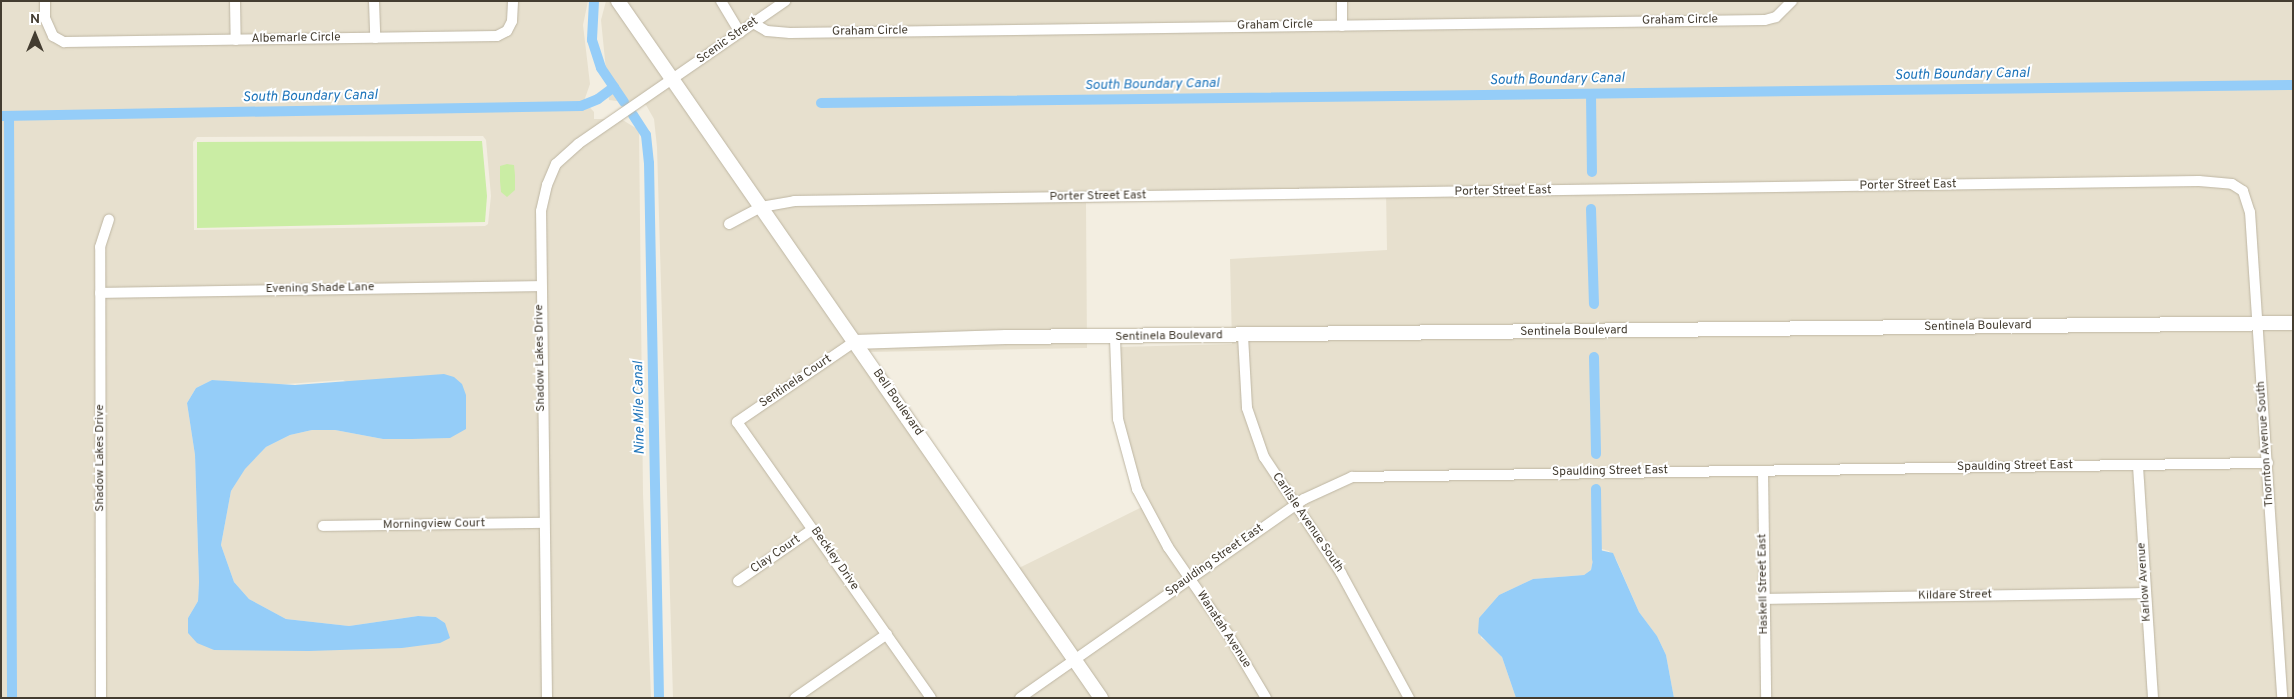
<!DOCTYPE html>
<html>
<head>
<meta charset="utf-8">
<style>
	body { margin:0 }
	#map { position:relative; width:2294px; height:699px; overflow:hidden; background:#f3eee1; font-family:Overpass,sans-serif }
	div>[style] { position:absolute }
	.residential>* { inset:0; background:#e7e0ce }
	.green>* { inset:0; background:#caeda4 }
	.water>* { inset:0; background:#95cdf8 }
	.canal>* { height:10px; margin:-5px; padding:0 5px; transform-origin:5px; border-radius:5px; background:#95cdf8 }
	.roads { filter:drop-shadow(0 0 1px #beb6a3) drop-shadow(0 0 1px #beb6a3) }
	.minor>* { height:10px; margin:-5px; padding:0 5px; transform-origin:5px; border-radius:5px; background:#fff }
	.tertiary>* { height:14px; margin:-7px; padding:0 7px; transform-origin:7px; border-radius:7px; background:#fff }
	span { translate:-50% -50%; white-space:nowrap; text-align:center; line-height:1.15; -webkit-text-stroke:4px #fff; paint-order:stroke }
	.street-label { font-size:12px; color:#443d31 }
	.water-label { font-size:14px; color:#2076bb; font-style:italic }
	.frame { position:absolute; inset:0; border:2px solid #443d31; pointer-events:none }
	.north { position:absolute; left:10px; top:10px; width:50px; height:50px; -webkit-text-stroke:4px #fff; paint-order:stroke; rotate:0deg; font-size:14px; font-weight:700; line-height:20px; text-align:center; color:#443d31 }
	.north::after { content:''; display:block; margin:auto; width:18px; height:22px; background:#443d31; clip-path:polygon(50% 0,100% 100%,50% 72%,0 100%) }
</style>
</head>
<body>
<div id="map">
	<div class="residential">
		<i style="clip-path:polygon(evenodd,1px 1px,588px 1px,583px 25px,590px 84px,584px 101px,594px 112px,594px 119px,621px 119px,639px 130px,643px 494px,651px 698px,1px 698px,1px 1px,483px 136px,486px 140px,491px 196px,488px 224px,485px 226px,194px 230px,193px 142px,197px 137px,483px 136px,1px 1px,212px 380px,272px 385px,343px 380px,450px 438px,383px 439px,335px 430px,312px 430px,290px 435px,266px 447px,245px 468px,231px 491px,221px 545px,234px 582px,249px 599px,286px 619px,349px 626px,418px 616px,436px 617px,445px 623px,402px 648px,214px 650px,188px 618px,198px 601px,199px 582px,195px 455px,187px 403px,196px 388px,212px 380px)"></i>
		<i style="clip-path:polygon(606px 1px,611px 1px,1095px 698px,673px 698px,657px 147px,654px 119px,646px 105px,609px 100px,601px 20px)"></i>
		<i style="clip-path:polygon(624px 1px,2293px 1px,2293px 698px,1674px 698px,1666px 655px,1657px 636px,1639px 612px,1616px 559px,1609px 551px,1602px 549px,1595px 549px,1591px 570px,1584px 575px,1533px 579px,1499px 595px,1479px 618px,1481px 638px,1496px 647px,1502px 657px,1516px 698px,1107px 698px,1019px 568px,1148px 504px,1126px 453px,1119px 347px,1232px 344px,1230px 259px,1387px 250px,1386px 191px,1086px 203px,1087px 348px,868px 352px)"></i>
	</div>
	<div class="green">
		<i style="clip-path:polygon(482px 141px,487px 196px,485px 222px,197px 228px,197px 142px)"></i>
		<i style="clip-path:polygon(507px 164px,514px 165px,515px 175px,515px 190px,507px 197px,501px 192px,500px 181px,500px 166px)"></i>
	</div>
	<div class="water">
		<i style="clip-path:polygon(444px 374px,454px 377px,462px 384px,466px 395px,466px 429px,450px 438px,412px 439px,383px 439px,335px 430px,312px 430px,290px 435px,266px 447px,245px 469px,231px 491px,221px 545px,234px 582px,249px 599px,286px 619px,349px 626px,418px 616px,436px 617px,445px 623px,450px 638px,440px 643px,402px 648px,309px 651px,214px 650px,197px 643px,188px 633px,188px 618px,198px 601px,199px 582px,195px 455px,187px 403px,196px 388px,212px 380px,295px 385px)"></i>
		<i style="clip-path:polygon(1595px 549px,1613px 553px,1639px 612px,1657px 636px,1666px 655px,1674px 698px,1516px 698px,1502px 657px,1478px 633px,1479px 618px,1499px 595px,1533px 579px,1584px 575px,1591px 570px)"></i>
	</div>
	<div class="canal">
		<i style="left:594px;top:1px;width:39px;rotate:93deg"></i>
		<i style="left:592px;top:40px;width:29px;rotate:72deg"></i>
		<i style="left:601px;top:68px;width:41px;rotate:55.9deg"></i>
		<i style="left:1591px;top:94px;width:78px;rotate:89.3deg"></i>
		<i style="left:821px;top:103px;width:1472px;rotate:-0.7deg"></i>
		<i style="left:633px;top:115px;width:24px;rotate:57deg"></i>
		<i style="left:646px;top:135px;width:28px;rotate:84deg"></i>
		<i style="left:649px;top:163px;width:535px;rotate:88.93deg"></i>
		<i style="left:1px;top:116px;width:580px;rotate:-0.99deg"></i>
		<i style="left:581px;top:106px;width:18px;rotate:-22deg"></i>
		<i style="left:598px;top:99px;width:20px;rotate:-37deg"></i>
		<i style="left:9px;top:116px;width:582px;rotate:89.7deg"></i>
		<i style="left:1591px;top:209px;width:95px;rotate:88.2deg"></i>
		<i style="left:1594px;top:357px;width:97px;rotate:88.8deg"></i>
		<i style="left:1596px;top:489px;width:70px;rotate:89.2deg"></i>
	</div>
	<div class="roads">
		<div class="minor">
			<i style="left:45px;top:1px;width:17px;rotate:90deg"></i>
			<i style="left:45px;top:18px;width:20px;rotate:66deg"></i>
			<i style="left:53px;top:36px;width:13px;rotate:29deg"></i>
			<i style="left:64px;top:42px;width:433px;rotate:-0.8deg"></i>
			<i style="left:497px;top:36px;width:11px;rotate:-27deg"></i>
			<i style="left:507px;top:31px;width:11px;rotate:-63deg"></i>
			<i style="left:512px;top:21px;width:20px;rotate:-87deg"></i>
			<i style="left:235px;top:1px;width:39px;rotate:89deg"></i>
			<i style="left:374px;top:1px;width:37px;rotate:88deg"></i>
			<i style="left:721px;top:1px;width:37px;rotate:59deg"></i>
			<i style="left:753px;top:23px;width:16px;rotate:30deg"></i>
			<i style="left:767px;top:31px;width:23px;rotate:5deg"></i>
			<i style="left:790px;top:33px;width:975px;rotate:-0.76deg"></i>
			<i style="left:1765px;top:20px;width:11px;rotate:-15deg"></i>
			<i style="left:1776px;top:17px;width:23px;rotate:-45deg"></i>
			<i style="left:1342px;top:26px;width:25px;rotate:-90deg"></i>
			<i style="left:729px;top:224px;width:36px;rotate:-28deg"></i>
			<i style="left:761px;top:207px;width:34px;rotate:-10deg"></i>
			<i style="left:794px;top:201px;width:1405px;rotate:-0.82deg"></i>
			<i style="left:2199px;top:181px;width:33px;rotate:5deg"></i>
			<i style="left:2232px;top:184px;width:13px;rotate:32deg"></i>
			<i style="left:2243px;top:191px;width:22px;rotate:72deg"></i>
			<i style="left:2250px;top:212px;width:487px;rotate:86.2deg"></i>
			<i style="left:100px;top:293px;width:441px;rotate:-0.9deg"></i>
			<i style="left:1243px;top:336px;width:72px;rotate:86.8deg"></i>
			<i style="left:1247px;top:408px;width:52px;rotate:70.9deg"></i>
			<i style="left:1264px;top:457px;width:139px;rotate:56.4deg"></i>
			<i style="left:1341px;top:573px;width:142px;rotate:61.5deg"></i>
			<i style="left:1115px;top:338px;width:81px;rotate:87.9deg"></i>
			<i style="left:1118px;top:419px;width:73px;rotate:74.8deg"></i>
			<i style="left:1137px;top:489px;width:66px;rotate:61.9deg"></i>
			<i style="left:1168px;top:547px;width:106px;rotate:55.4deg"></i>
			<i style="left:1228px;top:634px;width:74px;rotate:59.3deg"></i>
			<i style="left:854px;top:342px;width:142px;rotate:145.6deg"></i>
			<i style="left:737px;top:422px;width:337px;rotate:54.9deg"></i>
			<i style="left:2138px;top:466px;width:232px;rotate:86.3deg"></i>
			<i style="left:1763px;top:471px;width:227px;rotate:89.2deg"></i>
			<i style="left:323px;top:526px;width:221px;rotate:-0.8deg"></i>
			<i style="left:738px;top:581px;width:91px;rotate:-34.7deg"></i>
			<i style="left:1764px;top:599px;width:382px;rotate:-0.9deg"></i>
			<i style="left:101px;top:698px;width:451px;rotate:-90.1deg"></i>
			<i style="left:100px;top:247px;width:29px;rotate:-72deg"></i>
			<i style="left:547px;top:698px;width:487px;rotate:-90.7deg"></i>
			<i style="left:541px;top:211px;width:27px;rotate:-77deg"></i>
			<i style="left:547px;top:185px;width:23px;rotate:-67deg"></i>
			<i style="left:556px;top:164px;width:30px;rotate:-42deg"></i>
			<i style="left:578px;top:144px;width:252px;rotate:-34.6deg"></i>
			<i style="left:795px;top:698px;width:112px;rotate:-34.8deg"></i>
			<i style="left:1020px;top:698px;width:347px;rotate:-35deg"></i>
			<i style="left:1304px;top:499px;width:53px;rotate:-24.6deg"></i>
			<i style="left:1352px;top:477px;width:916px;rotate:-0.88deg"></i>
		</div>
		<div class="tertiary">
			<i style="left:618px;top:1px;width:848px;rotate:55.28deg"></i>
			<i style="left:854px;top:342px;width:152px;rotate:-1.9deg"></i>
			<i style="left:1006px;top:337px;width:1287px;rotate:-0.62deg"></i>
		</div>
	</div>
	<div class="street-label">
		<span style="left:1680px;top:21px;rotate:-1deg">Graham Circle</span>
		<span style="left:1275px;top:26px;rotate:-1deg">Graham Circle</span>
		<span style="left:870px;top:32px;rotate:-1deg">Graham Circle</span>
		<span style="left:296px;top:39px;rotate:-1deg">Albemarle Circle</span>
		<span style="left:728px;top:41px;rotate:-35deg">Scenic Street</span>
		<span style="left:1908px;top:186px;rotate:-1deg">Porter Street East</span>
		<span style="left:1503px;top:192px;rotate:-1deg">Porter Street East</span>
		<span style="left:1098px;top:197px;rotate:-1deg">Porter Street East</span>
		<span style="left:320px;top:289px;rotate:-1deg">Evening Shade Lane</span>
		<span style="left:1978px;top:327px;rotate:-1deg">Sentinela Boulevard</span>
		<span style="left:1574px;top:332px;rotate:-1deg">Sentinela Boulevard</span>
		<span style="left:1169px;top:337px;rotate:-1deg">Sentinela Boulevard</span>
		<span style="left:541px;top:358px;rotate:-91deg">Shadow Lakes Drive</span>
		<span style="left:796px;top:382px;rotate:-34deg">Sentinela Court</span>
		<span style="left:897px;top:403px;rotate:55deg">Bell Boulevard</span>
		<span style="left:2266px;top:444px;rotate:-94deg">Thornton Avenue South</span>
		<span style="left:101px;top:458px;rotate:-90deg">Shadow Lakes Drive</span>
		<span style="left:2015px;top:467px;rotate:-1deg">Spaulding Street East</span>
		<span style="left:1610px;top:472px;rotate:-1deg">Spaulding Street East</span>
		<span style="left:1307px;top:523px;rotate:56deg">Carlisle Avenue South</span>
		<span style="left:434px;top:525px;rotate:-1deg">Morningview Court</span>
		<span style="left:776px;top:555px;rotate:-35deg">Clay Court</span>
		<span style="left:834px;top:559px;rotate:55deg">Beckley Drive</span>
		<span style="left:1215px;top:561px;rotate:-35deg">Spaulding Street East</span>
		<span style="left:2145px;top:582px;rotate:-94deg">Karlow Avenue</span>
		<span style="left:1764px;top:584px;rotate:-91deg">Haskell Street East</span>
		<span style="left:1955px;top:596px;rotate:-1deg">Kildare Street</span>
		<span style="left:1223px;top:630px;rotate:57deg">Wanatah Avenue</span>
	</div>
	<div class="water-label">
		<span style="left:1962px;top:75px;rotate:-1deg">South Boundary Canal</span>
		<span style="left:1557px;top:80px;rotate:-1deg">South Boundary Canal</span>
		<span style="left:1152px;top:85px;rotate:-1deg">South Boundary Canal</span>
		<span style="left:310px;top:97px;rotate:-1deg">South Boundary Canal</span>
		<span style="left:640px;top:408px;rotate:-91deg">Nine Mile Canal</span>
	</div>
	<div class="frame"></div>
	<div class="north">N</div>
</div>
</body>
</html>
